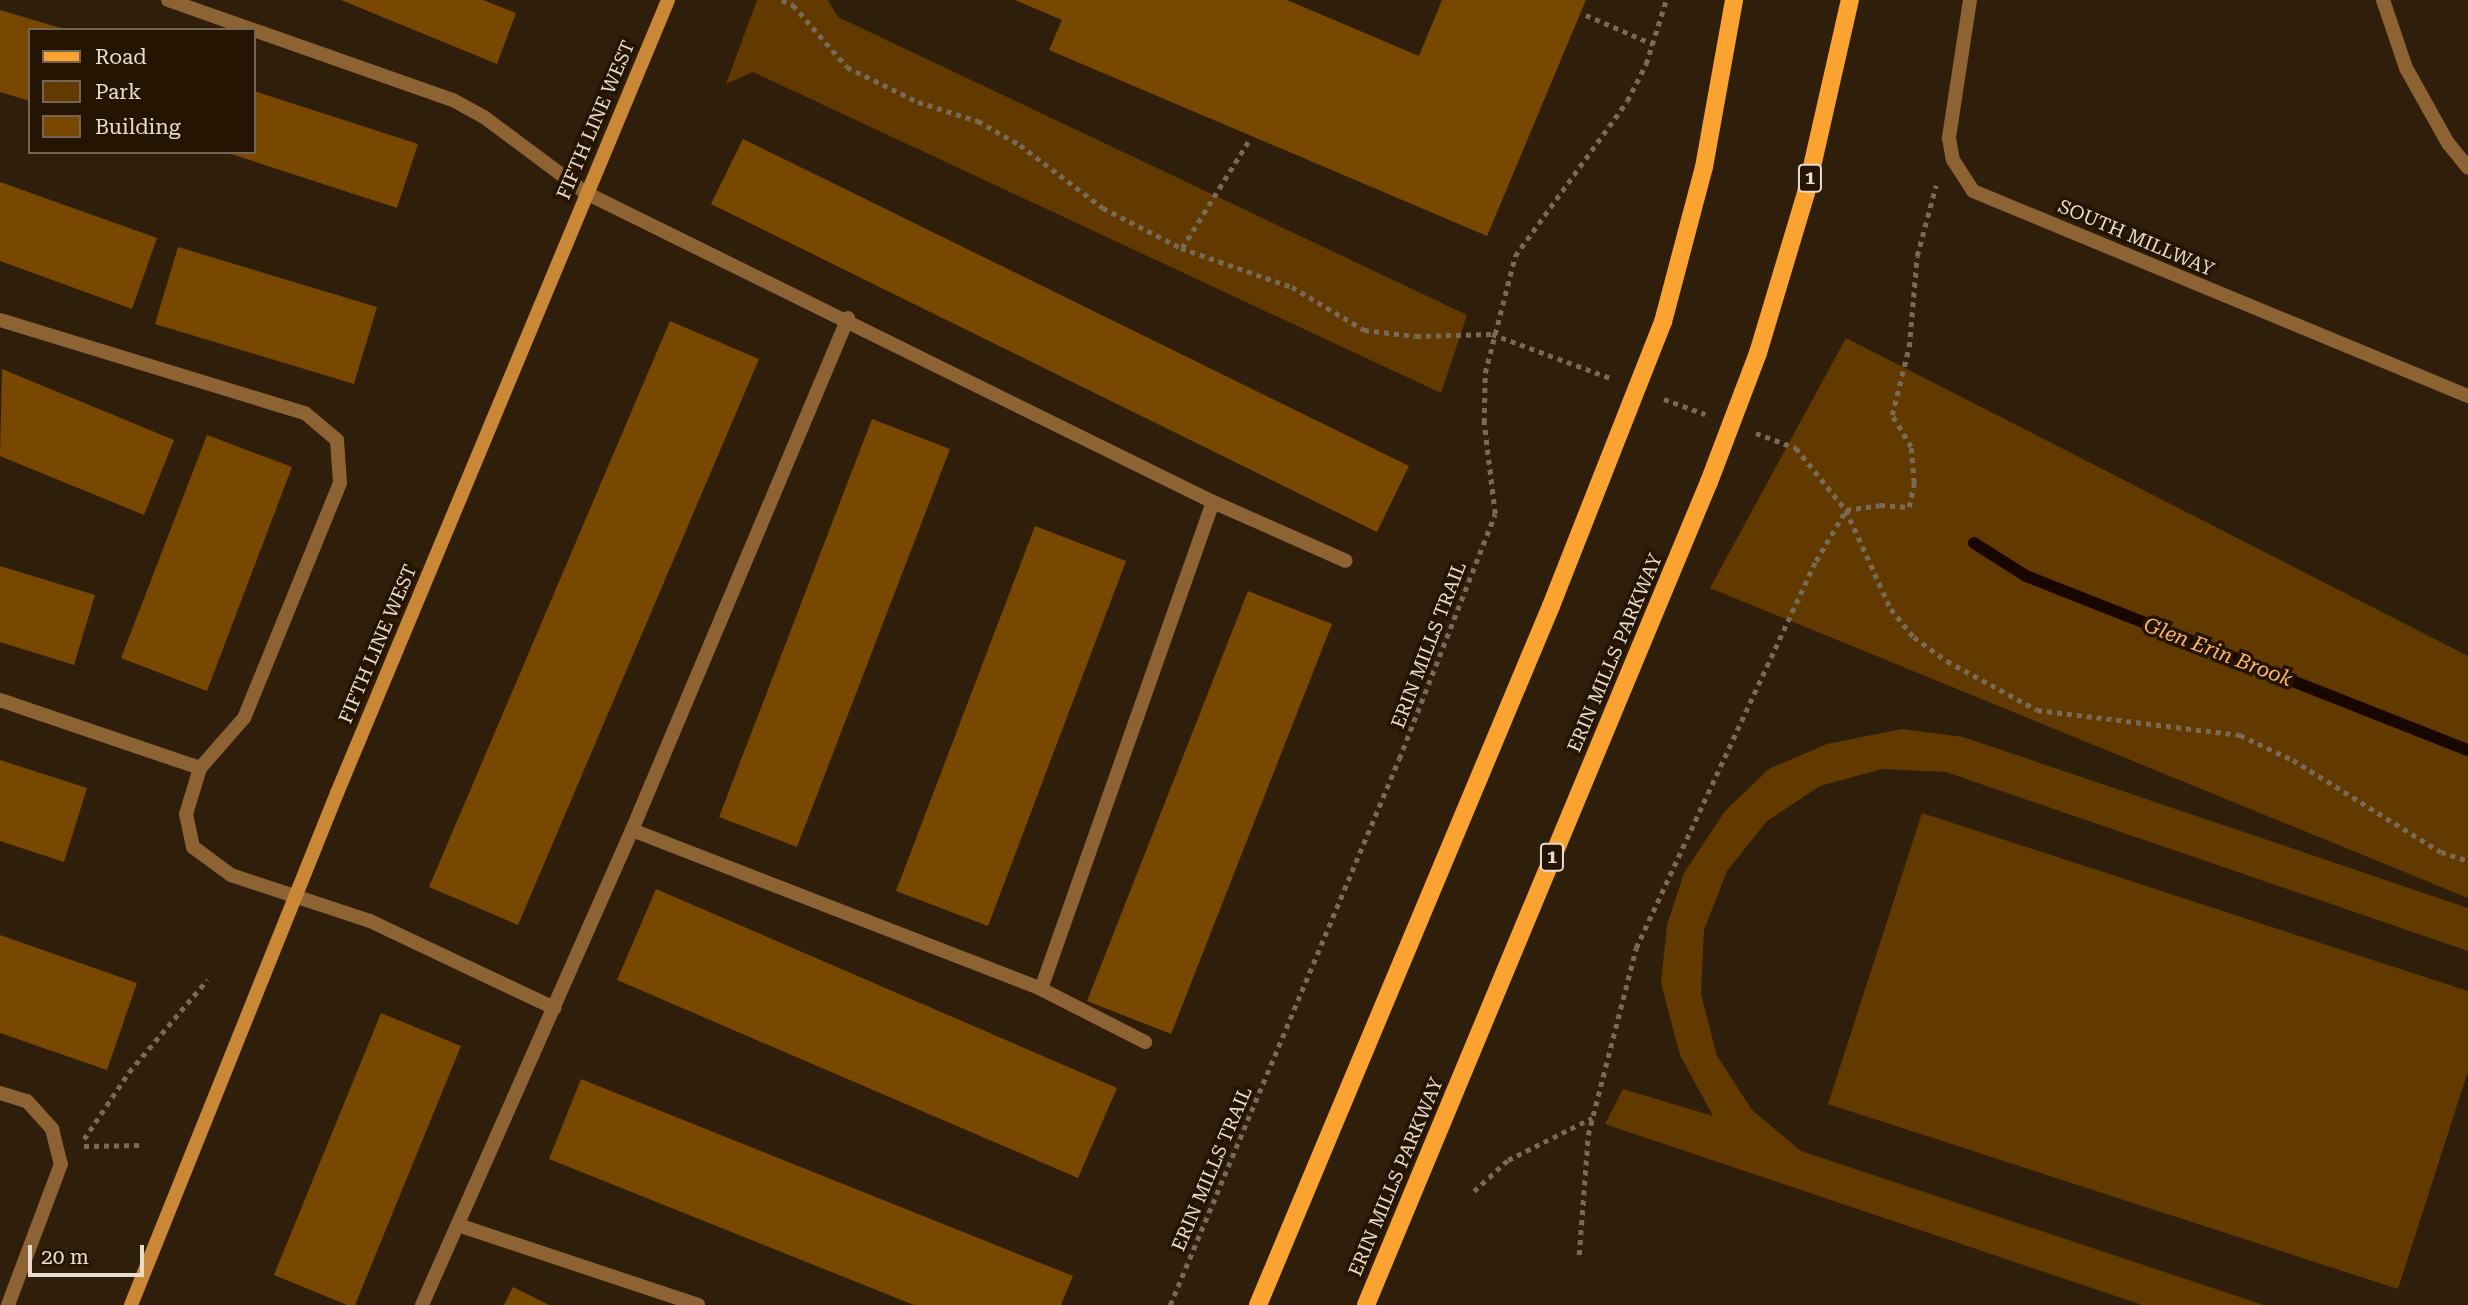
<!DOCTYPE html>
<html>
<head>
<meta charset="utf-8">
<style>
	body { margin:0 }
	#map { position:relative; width:2468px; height:1305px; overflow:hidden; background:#2f1e09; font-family:"Roboto Serif",serif }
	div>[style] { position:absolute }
	.green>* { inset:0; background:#623a00 }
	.stream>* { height:12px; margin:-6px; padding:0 6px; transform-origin:6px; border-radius:6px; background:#180600 }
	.building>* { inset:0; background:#794800 }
	.path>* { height:4.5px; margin-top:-2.25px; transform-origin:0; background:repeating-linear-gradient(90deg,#796a58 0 5px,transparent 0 10px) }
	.lane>* { height:14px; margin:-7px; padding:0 7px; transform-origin:7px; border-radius:7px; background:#8d6334 }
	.secondary>* { height:14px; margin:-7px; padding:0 7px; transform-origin:7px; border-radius:7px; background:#ca8735 }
	.primary>* { height:18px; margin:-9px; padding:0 9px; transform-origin:9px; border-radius:9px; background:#faa331 }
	span { translate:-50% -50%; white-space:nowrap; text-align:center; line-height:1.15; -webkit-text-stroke:7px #251402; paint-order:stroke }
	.shield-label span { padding:2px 5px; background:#251402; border:2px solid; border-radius:5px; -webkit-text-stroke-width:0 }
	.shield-label { font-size:18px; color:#e8dccf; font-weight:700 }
	.street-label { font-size:19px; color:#e8dccf }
	.water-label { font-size:21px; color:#fdb86a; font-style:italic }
	.legend { position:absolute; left:28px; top:28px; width:228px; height:126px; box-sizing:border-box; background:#251402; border:2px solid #736454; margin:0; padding:9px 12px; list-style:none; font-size:21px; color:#e8dccf }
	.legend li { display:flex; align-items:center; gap:14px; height:35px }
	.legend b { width:35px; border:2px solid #736454 }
	.scale { position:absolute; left:28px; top:1245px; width:116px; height:32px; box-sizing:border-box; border:4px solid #e8dccf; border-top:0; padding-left:9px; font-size:21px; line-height:24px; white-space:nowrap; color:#e8dccf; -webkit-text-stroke:5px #251402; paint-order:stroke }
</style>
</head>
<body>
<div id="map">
	<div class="green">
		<i style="clip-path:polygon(757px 0,828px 0,838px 17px,1467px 315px,1441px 393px,753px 72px,726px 84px)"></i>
		<i style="clip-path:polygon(1846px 338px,2468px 656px,2468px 898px,1710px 588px)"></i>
		<i style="clip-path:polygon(1902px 729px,1963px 737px,2468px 908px,2468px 951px,1946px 772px,1882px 769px,1820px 786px,1767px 821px,1727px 871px,1704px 930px,1701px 994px,1717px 1056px,1752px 1110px,1801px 1151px,2264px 1305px,2142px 1305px,1605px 1124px,1623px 1089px,1713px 1116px,1680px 1055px,1661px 983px,1667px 925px,1684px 873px,1725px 811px,1769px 769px,1827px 744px)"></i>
		<i style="clip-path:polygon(1922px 813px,2468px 991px,2468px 1071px,2398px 1289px,1828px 1104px)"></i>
	</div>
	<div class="stream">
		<i style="left:1974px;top:543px;width:62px;rotate:32.4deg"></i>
		<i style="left:2026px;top:576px;width:475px;rotate:21.5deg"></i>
	</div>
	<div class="building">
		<i style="clip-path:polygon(341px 0,483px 0,516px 13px,497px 64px)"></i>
		<i style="clip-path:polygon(1015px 0,1287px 0,1419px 56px,1442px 0,1586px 0,1487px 236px,1049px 50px,1062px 20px)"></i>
		<i style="clip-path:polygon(0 10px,64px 29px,30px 30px,30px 101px,0 92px)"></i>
		<i style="clip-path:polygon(254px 91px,418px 144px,397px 208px,228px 153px,254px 152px)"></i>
		<i style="clip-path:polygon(743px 139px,1409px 466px,1377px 532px,711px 204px)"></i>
		<i style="clip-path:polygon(0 182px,157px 238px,132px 309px,0 261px)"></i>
		<i style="clip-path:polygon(178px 247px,377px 307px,354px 384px,155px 324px)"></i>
		<i style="clip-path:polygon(670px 321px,759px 359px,518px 925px,429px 887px)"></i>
		<i style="clip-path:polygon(2px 369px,174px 440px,144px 515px,0 456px)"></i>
		<i style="clip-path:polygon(872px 419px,950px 449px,797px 847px,719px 817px)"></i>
		<i style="clip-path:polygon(207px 435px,292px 467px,207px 691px,121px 658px)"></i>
		<i style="clip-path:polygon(1035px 526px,1126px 561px,988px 926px,896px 891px)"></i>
		<i style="clip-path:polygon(0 566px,95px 595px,74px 665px,0 642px)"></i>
		<i style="clip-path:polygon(1248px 591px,1332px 624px,1171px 1034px,1087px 1001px)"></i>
		<i style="clip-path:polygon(0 760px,87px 788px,64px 862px,0 841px)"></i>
		<i style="clip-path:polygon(656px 889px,1117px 1088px,1078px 1178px,617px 980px)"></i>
		<i style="clip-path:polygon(0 935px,137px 983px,107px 1070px,0 1033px)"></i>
		<i style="clip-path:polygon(381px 1013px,461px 1046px,355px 1305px,347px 1305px,274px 1275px)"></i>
		<i style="clip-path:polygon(581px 1079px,1073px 1276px,1061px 1305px,914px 1305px,549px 1159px)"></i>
		<i style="clip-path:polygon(513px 1287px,549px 1305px,504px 1305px)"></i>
	</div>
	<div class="path">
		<i style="left:782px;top:0;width:12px;rotate:24deg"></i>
		<i style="left:793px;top:5px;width:82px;rotate:48.9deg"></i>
		<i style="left:847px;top:67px;width:79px;rotate:26.2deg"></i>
		<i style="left:918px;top:102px;width:63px;rotate:17.6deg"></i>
		<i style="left:978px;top:121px;width:48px;rotate:29.7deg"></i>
		<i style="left:1020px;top:145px;width:104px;rotate:37.2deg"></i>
		<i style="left:1103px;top:208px;width:88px;rotate:27.1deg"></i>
		<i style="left:1181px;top:248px;width:118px;rotate:19.4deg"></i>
		<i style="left:1292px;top:287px;width:84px;rotate:30.8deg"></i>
		<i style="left:1364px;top:330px;width:52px;rotate:6.6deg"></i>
		<i style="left:1416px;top:336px;width:76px;rotate:-1.5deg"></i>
		<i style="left:1492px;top:334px;width:126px;rotate:20.4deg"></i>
		<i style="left:1586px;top:15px;width:73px;rotate:23.4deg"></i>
		<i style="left:1182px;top:248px;width:125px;rotate:-58.1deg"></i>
		<i style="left:1664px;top:399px;width:44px;rotate:20.1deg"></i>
		<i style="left:1756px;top:433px;width:43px;rotate:20.6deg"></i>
		<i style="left:1796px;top:448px;width:80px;rotate:51.1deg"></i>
		<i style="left:1846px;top:510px;width:109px;rotate:65.6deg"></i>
		<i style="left:1891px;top:609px;width:36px;rotate:51deg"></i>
		<i style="left:1914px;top:637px;width:41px;rotate:36deg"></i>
		<i style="left:1947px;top:661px;width:102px;rotate:28.6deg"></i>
		<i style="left:2037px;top:710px;width:205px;rotate:7deg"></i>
		<i style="left:2240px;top:735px;width:59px;rotate:25.3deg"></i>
		<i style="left:2293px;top:760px;width:174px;rotate:31.9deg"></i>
		<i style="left:2441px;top:852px;width:28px;rotate:18deg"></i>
		<i style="left:84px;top:1139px;width:81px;rotate:-56.1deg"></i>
		<i style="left:129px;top:1072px;width:121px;rotate:-49.7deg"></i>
		<i style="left:84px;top:1146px;width:60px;rotate:-1deg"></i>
		<i style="left:1474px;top:1191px;width:46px;rotate:-42.4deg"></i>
		<i style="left:1508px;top:1160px;width:94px;rotate:-26.6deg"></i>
		<i style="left:1579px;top:1255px;width:120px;rotate:-85.7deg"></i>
		<i style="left:1588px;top:1135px;width:193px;rotate:-75.6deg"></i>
		<i style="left:1636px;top:948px;width:427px;rotate:-65.1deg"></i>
		<i style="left:1816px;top:561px;width:59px;rotate:-59.5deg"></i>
		<i style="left:1846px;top:510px;width:34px;rotate:-8deg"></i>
		<i style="left:1880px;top:505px;width:29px;rotate:4deg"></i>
		<i style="left:1909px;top:507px;width:25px;rotate:-78deg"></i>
		<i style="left:1914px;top:483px;width:36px;rotate:-95deg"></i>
		<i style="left:1911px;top:447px;width:37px;rotate:-121deg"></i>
		<i style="left:1892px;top:415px;width:70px;rotate:-76deg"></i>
		<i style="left:1909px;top:347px;width:91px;rotate:-85deg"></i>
		<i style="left:1917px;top:256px;width:73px;rotate:-75deg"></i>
		<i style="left:1170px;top:1305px;width:592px;rotate:-67.25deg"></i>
		<i style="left:1399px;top:759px;width:263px;rotate:-68.6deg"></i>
		<i style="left:1495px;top:514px;width:92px;rotate:-96.9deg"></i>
		<i style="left:1484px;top:423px;width:50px;rotate:-88.9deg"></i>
		<i style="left:1485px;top:373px;width:121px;rotate:-75.6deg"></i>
		<i style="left:1515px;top:256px;width:191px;rotate:-54.1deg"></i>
		<i style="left:1627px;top:101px;width:42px;rotate:-62.8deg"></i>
		<i style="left:1646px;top:64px;width:67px;rotate:-72.6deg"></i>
	</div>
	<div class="lane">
		<i style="left:168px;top:0;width:90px;rotate:19.4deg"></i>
		<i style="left:1970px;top:0;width:140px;rotate:98.7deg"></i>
		<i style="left:1949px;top:138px;width:22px;rotate:80deg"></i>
		<i style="left:1953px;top:160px;width:37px;rotate:57deg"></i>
		<i style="left:1973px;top:191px;width:536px;rotate:22.5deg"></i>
		<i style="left:2383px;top:0;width:72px;rotate:71.3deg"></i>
		<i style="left:2406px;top:68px;width:86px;rotate:60.8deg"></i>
		<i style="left:2448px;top:143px;width:32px;rotate:51deg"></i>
		<i style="left:254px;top:30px;width:211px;rotate:19.4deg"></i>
		<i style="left:453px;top:100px;width:35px;rotate:29deg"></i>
		<i style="left:484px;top:117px;width:127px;rotate:36.7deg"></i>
		<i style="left:586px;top:193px;width:699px;rotate:26.24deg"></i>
		<i style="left:1213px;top:502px;width:145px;rotate:23.9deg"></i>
		<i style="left:848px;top:318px;width:556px;rotate:112.87deg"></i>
		<i style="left:632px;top:830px;width:439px;rotate:21.2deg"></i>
		<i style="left:1041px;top:989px;width:516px;rotate:-70.55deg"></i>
		<i style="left:0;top:320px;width:319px;rotate:17deg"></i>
		<i style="left:305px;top:413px;width:42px;rotate:40.2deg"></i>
		<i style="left:337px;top:440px;width:43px;rotate:86deg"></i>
		<i style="left:340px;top:483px;width:254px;rotate:112.2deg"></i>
		<i style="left:244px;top:718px;width:67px;rotate:131.3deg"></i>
		<i style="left:200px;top:768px;width:48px;rotate:106.9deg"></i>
		<i style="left:186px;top:814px;width:34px;rotate:78deg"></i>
		<i style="left:193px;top:847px;width:47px;rotate:36.4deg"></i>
		<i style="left:231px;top:875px;width:146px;rotate:18.3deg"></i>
		<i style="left:370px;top:921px;width:204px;rotate:25.3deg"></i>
		<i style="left:0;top:700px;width:211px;rotate:18.8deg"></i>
		<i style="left:1041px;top:989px;width:117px;rotate:27deg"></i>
		<i style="left:0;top:1093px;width:28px;rotate:17deg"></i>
		<i style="left:27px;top:1101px;width:38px;rotate:48deg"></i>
		<i style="left:52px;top:1129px;width:36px;rotate:76deg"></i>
		<i style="left:61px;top:1164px;width:151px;rotate:110.6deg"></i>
		<i style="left:458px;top:1225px;width:253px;rotate:18.4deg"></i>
		<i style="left:422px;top:1305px;width:519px;rotate:-66.15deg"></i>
	</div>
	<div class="secondary">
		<i style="left:131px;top:1305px;width:552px;rotate:-68.08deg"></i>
		<i style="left:337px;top:793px;width:859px;rotate:-67.34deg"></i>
	</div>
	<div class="primary">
		<i style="left:1258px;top:1305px;width:758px;rotate:-67.26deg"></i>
		<i style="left:1551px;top:606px;width:305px;rotate:-68.5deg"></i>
		<i style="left:1663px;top:322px;width:160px;rotate:-75.2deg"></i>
		<i style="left:1704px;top:167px;width:170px;rotate:-79.8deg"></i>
		<i style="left:1366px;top:1305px;width:892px;rotate:-67.38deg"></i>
		<i style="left:1709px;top:482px;width:138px;rotate:-69.2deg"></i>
		<i style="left:1758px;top:353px;width:167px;rotate:-73.3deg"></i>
		<i style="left:1806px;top:193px;width:198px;rotate:-77.2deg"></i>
	</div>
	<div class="shield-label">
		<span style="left:1810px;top:178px">1</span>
		<span style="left:1552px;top:857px">1</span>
	</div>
	<div class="street-label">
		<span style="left:596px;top:120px;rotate:-67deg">FIFTH LINE WEST</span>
		<span style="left:2136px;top:238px;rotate:23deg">SOUTH MILLWAY</span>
		<span style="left:378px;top:644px;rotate:-67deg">FIFTH LINE WEST</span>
		<span style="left:1429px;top:645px;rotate:-69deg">ERIN MILLS TRAIL</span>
		<span style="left:1615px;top:653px;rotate:-67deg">ERIN MILLS PARKWAY</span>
		<span style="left:1212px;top:1169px;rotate:-67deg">ERIN MILLS TRAIL</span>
		<span style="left:1396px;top:1177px;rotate:-67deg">ERIN MILLS PARKWAY</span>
	</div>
	<div class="water-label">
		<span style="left:2218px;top:652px;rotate:21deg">Glen Erin Brook</span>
	</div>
	<ul class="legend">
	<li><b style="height:9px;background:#faa331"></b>Road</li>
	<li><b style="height:19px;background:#623a00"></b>Park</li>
	<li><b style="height:19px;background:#794800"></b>Building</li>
	</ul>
	<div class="scale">20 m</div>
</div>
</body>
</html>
